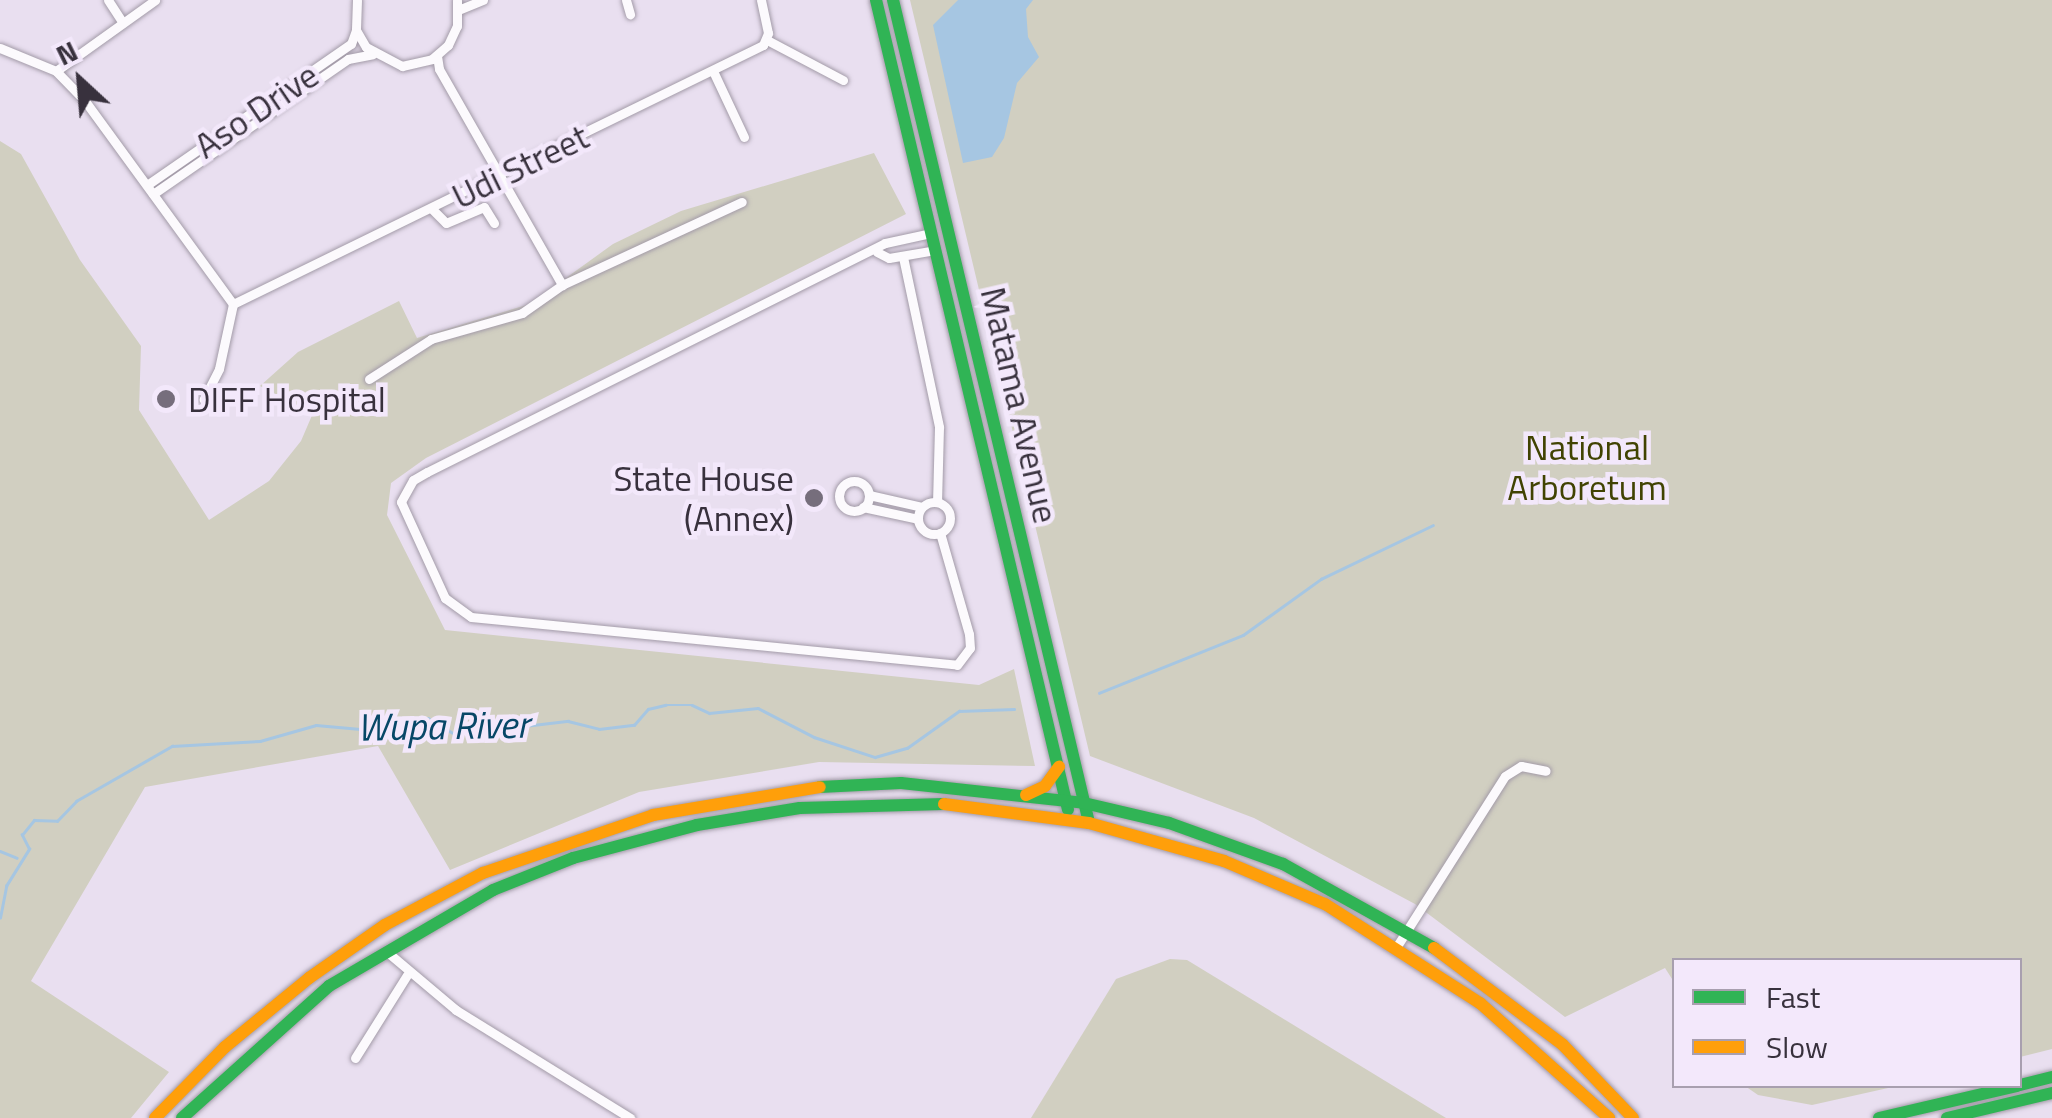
<!DOCTYPE html>
<html>
<head>
<meta charset="utf-8">
<style>
	body { margin:0 }
	#map { position:relative; width:2052px; height:1118px; overflow:hidden; background:#e9dff0; font-family:"Titillium Web",sans-serif }
	div>[style] { position:absolute }
	.green>* { inset:0; background:#d1cfc1 }
	.water>* { inset:0; background:#a6c6e2 }
	.stream>* { height:2.5px; margin:-1.25px; padding:0 1.25px; transform-origin:1.25px; border-radius:1.25px; background:#a6c6e2 }
	.roads { filter:drop-shadow(0 0 2px #a39ba8) drop-shadow(0 0 2px #a39ba8) }
	.street>* { height:9px; margin:-4.5px; padding:0 4.5px; transform-origin:4.5px; border-radius:4.5px; background:#fcfafd }
	.street>.ring { margin:-4.5px; padding:0; box-sizing:content-box; background:none; border:9px solid #fcfafd; border-radius:50% }
	.fast>* { height:12px; margin:-6px; padding:0 6px; transform-origin:6px; border-radius:6px; background:#30b455 }
	.slow>* { height:12px; margin:-6px; padding:0 6px; transform-origin:6px; border-radius:6px; background:#ff9f0a }
	.dots>* { width:28px; height:28px; translate:-50% -50%; box-sizing:border-box; border:5px solid #f3e8fb; border-radius:50% }
	span { translate:-50% -50%; white-space:nowrap; text-align:center; line-height:1.15; -webkit-text-stroke:9px #f3e8fb; paint-order:stroke }
	.street-label { font-size:35px; color:#38313d }
	.poi-label { font-size:35px; color:#38313d }
	.left { translate:0 -50%; text-align:left }
	.right { translate:-100% -50%; text-align:right }
	.park-label { font-size:35px; color:#414302 }
	.water-label { font-size:38px; color:#074767; font-style:italic }
	.legend { position:absolute; left:1672px; top:958px; width:350px; height:130px; box-sizing:border-box; background:#f3e8fb; border:2px solid #a89faf; margin:0; padding:12px 18px; list-style:none; font-size:30px; color:#38313d }
	.legend li { display:flex; align-items:center; gap:20px; height:50px }
	.legend b { width:50px; border:2px solid #a89faf }
	.north { position:absolute; left:30px; top:30px; width:100px; height:100px; -webkit-text-stroke:8px #f3e8fb; paint-order:stroke; rotate:334deg; font-size:28px; font-weight:700; line-height:40px; text-align:center; color:#38313d }
	.north::after { content:''; display:block; margin:auto; width:35px; height:45px; background:#38313d; clip-path:polygon(50% 0,100% 100%,50% 72%,0 100%) }
</style>
</head>
<body>
<div id="map">
	<div class="green">
		<i style="clip-path:polygon(910px 0,2052px 0,2052px 1049px,2020px 1057px,2020px 960px,1674px 960px,1674px 982px,1665px 968px,1565px 1017px,1415px 904px,1254px 818px,1090px 756px)"></i>
		<i style="clip-path:polygon(0 141px,21px 154px,80px 260px,141px 346px,139px 410px,209px 520px,269px 481px,301px 441px,313px 413px,260px 386px,298px 352px,399px 301px,417px 338px,530px 304px,613px 244px,681px 211px,874px 153px,906px 214px,426px 458px,391px 483px,387px 515px,445px 630px,979px 685px,1014px 669px,1035px 766px,819px 762px,639px 792px,450px 870px,378px 746px,145px 787px,31px 981px,169px 1072px,131px 1118px,0 1118px)"></i>
		<i style="clip-path:polygon(1170px 959px,1187px 960px,1446px 1118px,1031px 1118px,1116px 979px)"></i>
		<i style="clip-path:polygon(1745px 1086px,1897px 1086px,1812px 1105px,1758px 1095px)"></i>
	</div>
	<div class="water">
		<i style="clip-path:polygon(958px 0,1033px 0,1026px 9px,1028px 37px,1039px 57px,1017px 83px,1004px 138px,992px 157px,963px 163px,933px 25px)"></i>
	</div>
	<div class="stream">
		<i style="left:1099px;top:693px;width:155px;rotate:-21.9deg"></i>
		<i style="left:1243px;top:635px;width:96px;rotate:-35.7deg"></i>
		<i style="left:1321px;top:579px;width:124px;rotate:-25.7deg"></i>
		<i style="left:0;top:851px;width:18px;rotate:22deg"></i>
		<i style="left:0;top:918px;width:33px;rotate:-79deg"></i>
		<i style="left:6px;top:886px;width:44px;rotate:-58.1deg"></i>
		<i style="left:29px;top:849px;width:16px;rotate:-117deg"></i>
		<i style="left:22px;top:835px;width:19px;rotate:-51deg"></i>
		<i style="left:34px;top:820px;width:23px;rotate:2deg"></i>
		<i style="left:57px;top:821px;width:28px;rotate:-46deg"></i>
		<i style="left:76px;top:801px;width:111px;rotate:-29.8deg"></i>
		<i style="left:172px;top:746px;width:88px;rotate:-3.3deg"></i>
		<i style="left:260px;top:741px;width:58px;rotate:-15.9deg"></i>
		<i style="left:316px;top:725px;width:89px;rotate:5.1deg"></i>
		<i style="left:405px;top:733px;width:27px;rotate:-33deg"></i>
		<i style="left:428px;top:718px;width:31px;rotate:31deg"></i>
		<i style="left:455px;top:734px;width:114px;rotate:-6.6deg"></i>
		<i style="left:568px;top:721px;width:32px;rotate:14deg"></i>
		<i style="left:599px;top:729px;width:35px;rotate:-7deg"></i>
		<i style="left:634px;top:725px;width:21px;rotate:-49deg"></i>
		<i style="left:648px;top:709px;width:18px;rotate:-13deg"></i>
		<i style="left:666px;top:705px;width:26px"></i>
		<i style="left:692px;top:705px;width:19px;rotate:25deg"></i>
		<i style="left:709px;top:713px;width:49px;rotate:-5.8deg"></i>
		<i style="left:758px;top:708px;width:63px;rotate:27.4deg"></i>
		<i style="left:814px;top:737px;width:64px;rotate:18.2deg"></i>
		<i style="left:875px;top:757px;width:33px;rotate:-16deg"></i>
		<i style="left:907px;top:748px;width:64px;rotate:-35.4deg"></i>
		<i style="left:959px;top:711px;width:55px;rotate:-2.1deg"></i>
	</div>
	<div class="roads">
		<div class="street">
			<i style="left:108px;top:0;width:27px;rotate:57deg"></i>
			<i style="left:357px;top:0;width:30px;rotate:92deg"></i>
			<i style="left:356px;top:30px;width:20px;rotate:60deg"></i>
			<i style="left:366px;top:47px;width:41px;rotate:27.8deg"></i>
			<i style="left:402px;top:66px;width:31px;rotate:-13deg"></i>
			<i style="left:432px;top:59px;width:21px;rotate:-41deg"></i>
			<i style="left:448px;top:45px;width:21px;rotate:-65deg"></i>
			<i style="left:457px;top:26px;width:26px;rotate:-90deg"></i>
			<i style="left:626px;top:0;width:15px;rotate:74deg"></i>
			<i style="left:458px;top:10px;width:27px;rotate:-22deg"></i>
			<i style="left:767px;top:40px;width:86px;rotate:27.8deg"></i>
			<i style="left:0;top:48px;width:61px;rotate:22.3deg"></i>
			<i style="left:56px;top:71px;width:42px;rotate:46deg"></i>
			<i style="left:85px;top:101px;width:251px;rotate:53.9deg"></i>
			<i style="left:233px;top:304px;width:66px;rotate:102.2deg"></i>
			<i style="left:219px;top:369px;width:34px;rotate:117deg"></i>
			<i style="left:437px;top:56px;width:13px;rotate:81deg"></i>
			<i style="left:439px;top:69px;width:249px;rotate:60.3deg"></i>
			<i style="left:562px;top:285px;width:198px;rotate:-24.8deg"></i>
			<i style="left:56px;top:71px;width:122px;rotate:-35.6deg"></i>
			<i style="left:713px;top:71px;width:73px;rotate:64.8deg"></i>
			<i style="left:147px;top:185px;width:248px;rotate:-34.7deg"></i>
			<i style="left:351px;top:44px;width:15px;rotate:-70deg"></i>
			<i style="left:153px;top:194px;width:237px;rotate:-34.7deg"></i>
			<i style="left:348px;top:59px;width:25px;rotate:-11deg"></i>
			<i style="left:433px;top:210px;width:18px;rotate:45deg"></i>
			<i style="left:446px;top:223px;width:41px;rotate:-22.8deg"></i>
			<i style="left:484px;top:207px;width:19px;rotate:58deg"></i>
			<i style="left:926px;top:234px;width:42px;rotate:167.6deg"></i>
			<i style="left:885px;top:243px;width:512px;rotate:153.43deg"></i>
			<i style="left:427px;top:472px;width:16px;rotate:150deg"></i>
			<i style="left:413px;top:480px;width:25px;rotate:119deg"></i>
			<i style="left:401px;top:502px;width:106px;rotate:65.4deg"></i>
			<i style="left:445px;top:598px;width:32px;rotate:36deg"></i>
			<i style="left:471px;top:617px;width:488px;rotate:5.6deg"></i>
			<i style="left:957px;top:665px;width:21px;rotate:-53deg"></i>
			<i style="left:970px;top:648px;width:14px;rotate:-94deg"></i>
			<i style="left:969px;top:634px;width:105px;rotate:-106deg"></i>
			<i style="left:877px;top:252px;width:13px;rotate:27deg"></i>
			<i style="left:889px;top:258px;width:42px;rotate:-9.7deg"></i>
			<i style="left:903px;top:257px;width:174px;rotate:78deg"></i>
			<i style="left:939px;top:427px;width:75px;rotate:91.5deg"></i>
			<i style="left:233px;top:304px;width:590px;rotate:-26.04deg"></i>
			<i style="left:763px;top:45px;width:13px;rotate:-67deg"></i>
			<i style="left:768px;top:33px;width:34px;rotate:-102deg"></i>
			<i style="left:369px;top:379px;width:74px;rotate:-32.8deg"></i>
			<i style="left:431px;top:339px;width:95px;rotate:-15.9deg"></i>
			<i style="left:522px;top:313px;width:49px;rotate:-35deg"></i>
			<i class="ring" style="left:839px;top:481px;width:21px;height:21px"></i>
			<i style="left:869px;top:495px;width:54px;rotate:12.8deg"></i>
			<i class="ring" style="left:918px;top:502px;width:23px;height:23px"></i>
			<i style="left:863px;top:507px;width:56px;rotate:12.3deg"></i>
			<i style="left:1397px;top:946px;width:201px;rotate:-57.6deg"></i>
			<i style="left:1505px;top:776px;width:19px;rotate:-32deg"></i>
			<i style="left:1521px;top:766px;width:25px;rotate:11deg"></i>
			<i style="left:386px;top:951px;width:92px;rotate:40.1deg"></i>
			<i style="left:456px;top:1010px;width:205px;rotate:31.8deg"></i>
			<i style="left:355px;top:1058px;width:98px;rotate:-57.9deg"></i>
		</div>
		<div class="fast">
			<i style="left:876px;top:0;width:832px;rotate:76.66deg"></i>
			<i style="left:893px;top:0;width:846px;rotate:76.6deg"></i>
			<i style="left:820px;top:787px;width:81px;rotate:-2.8deg"></i>
			<i style="left:901px;top:783px;width:184px;rotate:6.2deg"></i>
			<i style="left:1084px;top:803px;width:87px;rotate:13.2deg"></i>
			<i style="left:1169px;top:823px;width:121px;rotate:19.8deg"></i>
			<i style="left:1283px;top:864px;width:173px;rotate:29.1deg"></i>
			<i style="left:2020px;top:1085px;width:33px;rotate:-14deg"></i>
			<i style="left:182px;top:1118px;width:198px;rotate:-41.9deg"></i>
			<i style="left:329px;top:986px;width:190px;rotate:-30.3deg"></i>
			<i style="left:493px;top:890px;width:86px;rotate:-21.8deg"></i>
			<i style="left:573px;top:858px;width:128px;rotate:-14.9deg"></i>
			<i style="left:697px;top:825px;width:104px;rotate:-9.4deg"></i>
			<i style="left:800px;top:808px;width:144px;rotate:-1.6deg"></i>
			<i style="left:1879px;top:1118px;width:142px;rotate:-13.1deg"></i>
			<i style="left:1947px;top:1118px;width:108px;rotate:-13.4deg"></i>
		</div>
		<div class="slow">
			<i style="left:1026px;top:795px;width:21px;rotate:-25deg"></i>
			<i style="left:1045px;top:786px;width:24px;rotate:-54deg"></i>
			<i style="left:944px;top:804px;width:146px;rotate:7.5deg"></i>
			<i style="left:1089px;top:823px;width:140px;rotate:15.7deg"></i>
			<i style="left:1224px;top:861px;width:110px;rotate:23.1deg"></i>
			<i style="left:1325px;top:904px;width:184px;rotate:32.6deg"></i>
			<i style="left:1480px;top:1003px;width:173px;rotate:41.7deg"></i>
			<i style="left:1434px;top:948px;width:161px;rotate:36.9deg"></i>
			<i style="left:1563px;top:1045px;width:101px;rotate:46.2deg"></i>
			<i style="left:155px;top:1118px;width:100px;rotate:-45.4deg"></i>
			<i style="left:225px;top:1047px;width:109px;rotate:-39.4deg"></i>
			<i style="left:309px;top:978px;width:93px;rotate:-34.9deg"></i>
			<i style="left:385px;top:925px;width:111px;rotate:-28deg"></i>
			<i style="left:483px;top:873px;width:180px;rotate:-18.8deg"></i>
			<i style="left:653px;top:815px;width:169px;rotate:-9.5deg"></i>
		</div>
	</div>
	<div class="dots">
		<i style="left:166px;top:399px;background:#766e7c"></i>
		<i style="left:814px;top:498px;background:#766e7c"></i>
	</div>
	<div class="street-label">
		<span style="left:256px;top:110px;rotate:-34deg">Aso Drive</span>
		<span style="left:520px;top:166px;rotate:-26deg">Udi Street</span>
		<span style="left:1020px;top:405px;rotate:77deg">Matama Avenue</span>
	</div>
	<div class="poi-label">
		<span class="left" style="left:188px;top:399px">DIFF Hospital</span>
		<span class="right" style="left:794px;top:498px">State House<br>(Annex)</span>
	</div>
	<div class="park-label">
		<span style="left:1587px;top:467px">National<br>Arboretum</span>
	</div>
	<div class="water-label">
		<span style="left:443px;top:726px;rotate:-1deg">Wupa River</span>
	</div>
	<ul class="legend">
	<li><b style="height:12px;background:#30b455"></b>Fast</li>
	<li><b style="height:12px;background:#ff9f0a"></b>Slow</li>
	</ul>
	<div class="north">N</div>
</div>
</body>
</html>
